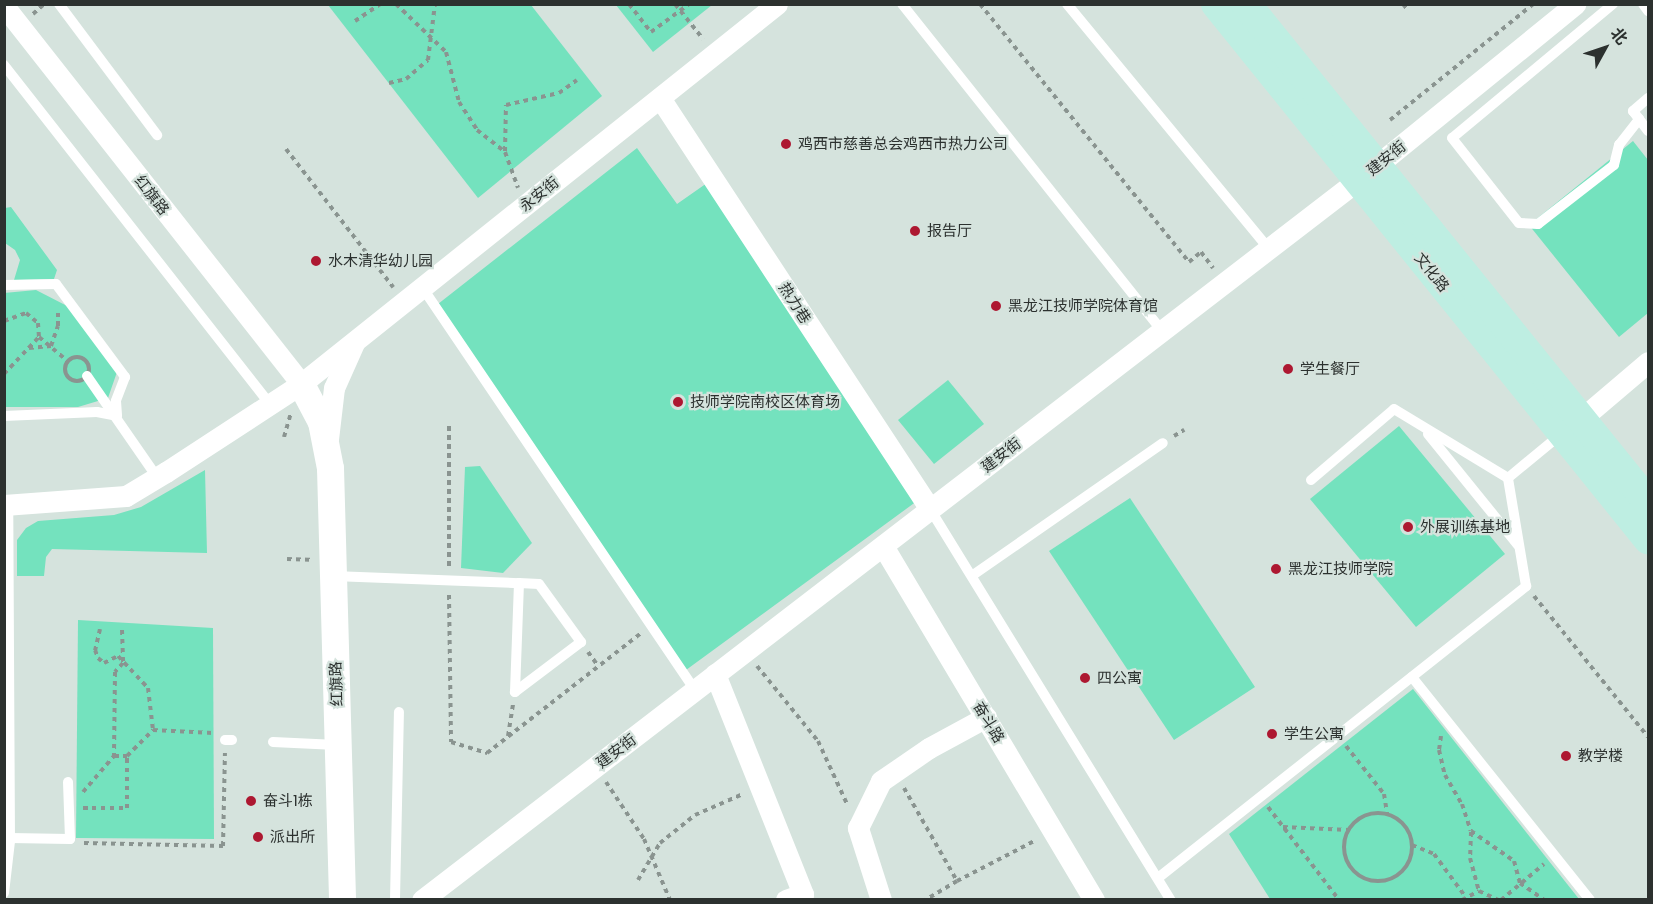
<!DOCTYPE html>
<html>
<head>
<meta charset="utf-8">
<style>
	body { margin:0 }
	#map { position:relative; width:1653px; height:904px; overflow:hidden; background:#d5e3dd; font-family:Poppins,"Noto Sans SC",sans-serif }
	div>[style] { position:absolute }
	.green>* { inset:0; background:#74e2be }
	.path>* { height:4px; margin-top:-2px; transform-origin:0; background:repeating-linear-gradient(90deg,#8a9490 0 4.5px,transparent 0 9px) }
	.path>.ring { margin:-2px; padding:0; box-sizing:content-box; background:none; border:4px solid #8a9490; border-radius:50% }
	.service>* { height:10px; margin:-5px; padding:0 5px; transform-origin:5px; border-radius:5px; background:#fff }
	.minor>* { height:21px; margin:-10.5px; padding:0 10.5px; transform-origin:10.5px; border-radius:10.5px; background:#fff }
	.tertiary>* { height:27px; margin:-13.5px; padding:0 13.5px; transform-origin:13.5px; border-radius:13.5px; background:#fff }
	.secondary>* { height:30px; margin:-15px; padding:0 15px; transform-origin:15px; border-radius:15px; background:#beeee2 }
	.dots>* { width:16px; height:16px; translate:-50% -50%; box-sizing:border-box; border:3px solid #d5e3dd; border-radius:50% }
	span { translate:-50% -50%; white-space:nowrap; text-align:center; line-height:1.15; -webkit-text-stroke:4.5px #d5e3dd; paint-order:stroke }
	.poi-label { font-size:15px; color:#2c312f }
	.left { translate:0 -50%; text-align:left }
	.street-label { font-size:15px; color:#2c312f }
	.frame { position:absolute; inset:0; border:6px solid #2c312f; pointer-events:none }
	.north { position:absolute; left:1575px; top:18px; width:60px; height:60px; -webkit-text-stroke:4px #d5e3dd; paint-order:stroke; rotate:50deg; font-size:16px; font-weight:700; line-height:24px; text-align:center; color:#2c312f }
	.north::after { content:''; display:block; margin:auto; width:21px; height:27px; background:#2c312f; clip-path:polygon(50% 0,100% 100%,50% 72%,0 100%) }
</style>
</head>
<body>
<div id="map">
	<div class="green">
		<i style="clip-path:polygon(328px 5px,531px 5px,602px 96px,478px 198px)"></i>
		<i style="clip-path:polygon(616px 5px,712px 5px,653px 52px)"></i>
		<i style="clip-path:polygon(1633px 141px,1648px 160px,1648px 313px,1619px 337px,1529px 225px)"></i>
		<i style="clip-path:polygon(637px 148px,677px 204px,707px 183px,917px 501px,686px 670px,438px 304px)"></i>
		<i style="clip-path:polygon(11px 207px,57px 270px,54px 279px,14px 280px,20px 260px,15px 250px,5px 243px,5px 208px)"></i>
		<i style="clip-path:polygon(36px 290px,71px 308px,117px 372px,108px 398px,78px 407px,5px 407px,4px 293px)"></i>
		<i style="clip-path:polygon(948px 380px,984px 424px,934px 464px,898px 420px)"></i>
		<i style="clip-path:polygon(1399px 426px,1505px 554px,1416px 627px,1310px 499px)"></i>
		<i style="clip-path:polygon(480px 466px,532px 543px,503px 573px,461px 568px,465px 467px)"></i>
		<i style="clip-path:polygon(205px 470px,207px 553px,52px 549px,46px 557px,44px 576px,17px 576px,17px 540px,26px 528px,38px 521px,114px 515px,141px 507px)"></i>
		<i style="clip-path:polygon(1130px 498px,1255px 687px,1174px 740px,1049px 551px)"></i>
		<i style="clip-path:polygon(78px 620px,213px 628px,214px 839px,76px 838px)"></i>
		<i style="clip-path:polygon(1413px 689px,1579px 899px,1270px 899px,1229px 834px)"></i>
	</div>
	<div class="path">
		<i style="left:396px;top:4px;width:69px;rotate:43.8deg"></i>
		<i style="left:446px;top:52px;width:52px;rotate:75.4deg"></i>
		<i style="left:459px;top:102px;width:33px;rotate:57deg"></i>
		<i style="left:477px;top:130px;width:36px;rotate:38deg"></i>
		<i style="left:505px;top:152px;width:38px;rotate:70deg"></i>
		<i style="left:629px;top:4px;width:36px;rotate:52deg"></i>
		<i style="left:651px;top:32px;width:47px;rotate:-36.4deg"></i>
		<i style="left:675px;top:4px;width:45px;rotate:51.3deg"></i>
		<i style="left:980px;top:4px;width:332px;rotate:51deg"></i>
		<i style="left:1189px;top:262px;width:16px;rotate:-40deg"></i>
		<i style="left:1201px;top:252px;width:20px;rotate:53deg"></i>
		<i style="left:1403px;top:4px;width:6px;rotate:51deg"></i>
		<i style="left:33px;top:14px;width:15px;rotate:-42deg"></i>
		<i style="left:355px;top:21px;width:30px;rotate:-34deg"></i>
		<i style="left:389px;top:83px;width:17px;rotate:-13deg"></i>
		<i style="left:406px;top:79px;width:29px;rotate:-41deg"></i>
		<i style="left:428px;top:60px;width:56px;rotate:-82.9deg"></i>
		<i style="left:1390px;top:120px;width:184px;rotate:-39deg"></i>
		<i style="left:286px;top:149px;width:175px;rotate:52.2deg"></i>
		<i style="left:505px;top:151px;width:46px;rotate:-88.8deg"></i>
		<i style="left:506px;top:105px;width:54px;rotate:-12.8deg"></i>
		<i style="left:559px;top:93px;width:22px;rotate:-36deg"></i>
		<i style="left:4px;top:321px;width:23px;rotate:-20deg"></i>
		<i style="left:26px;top:313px;width:16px;rotate:40deg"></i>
		<i style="left:38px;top:323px;width:14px;rotate:86deg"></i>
		<i style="left:39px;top:337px;width:38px;rotate:40deg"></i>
		<i style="left:29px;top:348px;width:22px;rotate:-5deg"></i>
		<i style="left:51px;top:346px;width:21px;rotate:-71deg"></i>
		<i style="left:58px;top:326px;width:17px;rotate:-90deg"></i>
		<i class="ring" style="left:65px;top:357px;width:20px;height:20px"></i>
		<i style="left:4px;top:374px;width:51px;rotate:-46.6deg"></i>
		<i style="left:449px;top:426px;width:140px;rotate:90deg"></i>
		<i style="left:1174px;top:436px;width:12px;rotate:-31deg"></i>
		<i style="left:284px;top:437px;width:25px;rotate:-74deg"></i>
		<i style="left:287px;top:559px;width:23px;rotate:2deg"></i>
		<i style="left:449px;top:595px;width:147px;rotate:89.2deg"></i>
		<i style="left:451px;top:742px;width:38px;rotate:17deg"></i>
		<i style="left:487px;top:753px;width:195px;rotate:-37.9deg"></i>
		<i style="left:1534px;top:596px;width:181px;rotate:51deg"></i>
		<i style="left:100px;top:629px;width:22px;rotate:103deg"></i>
		<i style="left:95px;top:650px;width:9px;rotate:69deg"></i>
		<i style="left:98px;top:658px;width:8px;rotate:40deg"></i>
		<i style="left:104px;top:663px;width:16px;rotate:-27deg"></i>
		<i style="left:118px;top:656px;width:44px;rotate:46.8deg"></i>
		<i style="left:148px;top:688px;width:42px;rotate:83.2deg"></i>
		<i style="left:122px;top:630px;width:33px;rotate:88deg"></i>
		<i style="left:123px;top:663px;width:12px;rotate:132deg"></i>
		<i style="left:115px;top:672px;width:84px;rotate:90.7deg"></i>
		<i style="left:114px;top:756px;width:13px"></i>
		<i style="left:588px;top:652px;width:17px;rotate:54deg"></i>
		<i style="left:757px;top:666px;width:97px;rotate:50.9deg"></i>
		<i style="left:818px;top:741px;width:69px;rotate:65.3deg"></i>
		<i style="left:508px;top:736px;width:32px;rotate:-81deg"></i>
		<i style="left:1441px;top:736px;width:14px;rotate:98deg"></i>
		<i style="left:1439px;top:750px;width:26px;rotate:77deg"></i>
		<i style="left:1445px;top:775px;width:34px;rotate:60deg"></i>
		<i style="left:1462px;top:804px;width:28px;rotate:72deg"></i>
		<i style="left:1471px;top:831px;width:52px;rotate:34.9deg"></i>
		<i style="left:1514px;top:861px;width:23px;rotate:75deg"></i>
		<i style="left:1520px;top:883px;width:29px;rotate:35deg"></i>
		<i style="left:1346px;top:746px;width:61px;rotate:51.6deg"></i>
		<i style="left:1384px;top:794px;width:20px;rotate:81deg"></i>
		<i style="left:606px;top:782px;width:69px;rotate:56.3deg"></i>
		<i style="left:644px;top:839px;width:66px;rotate:66.9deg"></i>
		<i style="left:904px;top:788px;width:107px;rotate:60.3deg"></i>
		<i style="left:957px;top:881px;width:37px;rotate:149deg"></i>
		<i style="left:83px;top:792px;width:48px;rotate:-49.3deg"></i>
		<i style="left:1268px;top:807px;width:117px;rotate:52.6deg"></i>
		<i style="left:83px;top:808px;width:44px"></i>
		<i style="left:127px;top:808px;width:52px;rotate:-90deg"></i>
		<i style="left:127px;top:756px;width:37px;rotate:-45deg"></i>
		<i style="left:153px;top:730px;width:60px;rotate:2.9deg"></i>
		<i class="ring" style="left:1344px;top:813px;width:64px;height:64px"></i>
		<i style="left:1283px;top:827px;width:66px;rotate:2.6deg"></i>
		<i style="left:1471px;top:832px;width:26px;rotate:92deg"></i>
		<i style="left:1470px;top:858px;width:34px;rotate:75deg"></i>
		<i style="left:84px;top:843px;width:139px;rotate:1.2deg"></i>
		<i style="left:223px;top:846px;width:93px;rotate:-88.8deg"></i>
		<i style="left:1412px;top:845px;width:24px;rotate:22deg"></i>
		<i style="left:1434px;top:854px;width:52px;rotate:53.6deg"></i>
		<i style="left:638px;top:880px;width:43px;rotate:-59.3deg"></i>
		<i style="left:660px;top:843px;width:45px;rotate:-38.7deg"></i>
		<i style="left:695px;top:815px;width:52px;rotate:-23.6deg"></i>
		<i style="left:957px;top:881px;width:89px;rotate:-27.4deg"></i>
		<i style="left:1462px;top:900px;width:19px;rotate:-28deg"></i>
		<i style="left:1479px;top:891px;width:21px;rotate:25deg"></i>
		<i style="left:1501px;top:900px;width:56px;rotate:-39.9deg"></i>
	</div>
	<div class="service">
		<i style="left:59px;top:4px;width:164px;rotate:53.2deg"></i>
		<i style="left:902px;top:4px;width:418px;rotate:51.5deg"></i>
		<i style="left:1067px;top:4px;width:318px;rotate:50.5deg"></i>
		<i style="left:1613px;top:4px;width:209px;rotate:140.2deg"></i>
		<i style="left:1452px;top:138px;width:108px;rotate:51.8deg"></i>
		<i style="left:1519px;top:223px;width:19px;rotate:3deg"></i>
		<i style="left:1538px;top:224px;width:96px;rotate:-37.8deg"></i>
		<i style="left:1614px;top:165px;width:21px;rotate:-76deg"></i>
		<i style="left:1619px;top:145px;width:33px;rotate:-52deg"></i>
		<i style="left:1643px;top:4px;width:9px;rotate:54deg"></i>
		<i style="left:4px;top:65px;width:431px;rotate:51.9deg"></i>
		<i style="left:1648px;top:98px;width:20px;rotate:139deg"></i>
		<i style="left:1633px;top:111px;width:25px;rotate:53deg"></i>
		<i style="left:4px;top:285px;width:52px;rotate:-1.1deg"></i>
		<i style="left:56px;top:284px;width:116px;rotate:53.4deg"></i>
		<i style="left:125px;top:377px;width:26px;rotate:111deg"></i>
		<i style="left:116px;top:401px;width:15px;rotate:86deg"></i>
		<i style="left:422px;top:287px;width:487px;rotate:55.9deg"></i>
		<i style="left:87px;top:376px;width:123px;rotate:55.3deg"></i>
		<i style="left:4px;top:416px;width:93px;rotate:-2.5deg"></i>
		<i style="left:97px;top:412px;width:20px;rotate:11deg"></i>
		<i style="left:1428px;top:434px;width:143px;rotate:51deg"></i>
		<i style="left:1311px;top:480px;width:109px;rotate:-40.5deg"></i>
		<i style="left:1394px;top:409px;width:133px;rotate:31.2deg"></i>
		<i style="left:930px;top:509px;width:459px;rotate:58.4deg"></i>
		<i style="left:973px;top:575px;width:231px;rotate:-34.8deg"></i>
		<i style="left:333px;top:576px;width:186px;rotate:2.2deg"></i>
		<i style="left:519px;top:583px;width:20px;rotate:3deg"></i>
		<i style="left:539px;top:584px;width:72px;rotate:54.1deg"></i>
		<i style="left:581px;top:642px;width:83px;rotate:142.9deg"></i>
		<i style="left:515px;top:692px;width:109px;rotate:-87.9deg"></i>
		<i style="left:1412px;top:677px;width:285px;rotate:51.4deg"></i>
		<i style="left:225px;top:740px;width:7px"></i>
		<i style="left:273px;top:742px;width:64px;rotate:2.7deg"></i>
		<i style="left:10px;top:838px;width:60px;rotate:1deg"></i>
		<i style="left:70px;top:839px;width:57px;rotate:-92deg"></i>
		<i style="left:1158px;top:878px;width:470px;rotate:-38.4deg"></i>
		<i style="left:1526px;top:586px;width:109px;rotate:-99.5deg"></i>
		<i style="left:1508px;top:478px;width:67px;rotate:-39.6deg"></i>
		<i style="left:4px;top:893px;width:52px;rotate:-83.4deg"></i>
		<i style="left:10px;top:841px;width:337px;rotate:-90.3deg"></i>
		<i style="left:395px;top:900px;width:188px;rotate:-88.8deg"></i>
	</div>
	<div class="minor">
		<i style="left:4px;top:6px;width:481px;rotate:51.8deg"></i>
		<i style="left:660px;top:98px;width:492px;rotate:56.7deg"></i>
		<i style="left:1581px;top:419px;width:88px;rotate:-40.4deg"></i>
		<i style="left:328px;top:439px;width:51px;rotate:-83.3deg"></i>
		<i style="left:334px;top:388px;width:49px;rotate:-66deg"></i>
		<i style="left:4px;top:505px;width:122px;rotate:-4.2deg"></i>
		<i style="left:126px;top:496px;width:47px;rotate:-31deg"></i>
		<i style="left:166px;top:472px;width:161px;rotate:-33.1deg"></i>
		<i style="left:301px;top:384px;width:609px;rotate:-38.6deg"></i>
		<i style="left:883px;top:546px;width:412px;rotate:59.2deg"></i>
		<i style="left:715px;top:674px;width:237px;rotate:68.2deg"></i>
		<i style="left:803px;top:894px;width:18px;rotate:161deg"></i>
		<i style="left:422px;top:900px;width:1204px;rotate:-37.57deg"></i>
		<i style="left:1376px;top:166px;width:257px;rotate:-39.1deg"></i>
		<i style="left:881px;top:900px;width:76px;rotate:-107.7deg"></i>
		<i style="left:858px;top:828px;width:52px;rotate:-63.9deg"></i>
		<i style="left:881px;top:781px;width:58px;rotate:-34.5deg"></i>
		<i style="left:929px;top:748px;width:65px;rotate:-28.5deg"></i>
	</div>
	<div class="tertiary">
		<i style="left:301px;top:384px;width:43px;rotate:62.2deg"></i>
		<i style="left:321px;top:422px;width:47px;rotate:78.9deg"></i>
		<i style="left:330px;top:468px;width:432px;rotate:88.4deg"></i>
	</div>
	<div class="secondary">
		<i style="left:1216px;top:4px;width:688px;rotate:51.08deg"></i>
		<i style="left:1246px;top:4px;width:640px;rotate:51.09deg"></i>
	</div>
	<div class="dots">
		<i style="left:786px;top:144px;background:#ad1831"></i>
		<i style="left:915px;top:231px;background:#ad1831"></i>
		<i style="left:316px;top:261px;background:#ad1831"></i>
		<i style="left:996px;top:306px;background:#ad1831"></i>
		<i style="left:1288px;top:369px;background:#ad1831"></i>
		<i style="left:678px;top:402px;background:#ad1831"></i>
		<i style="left:1408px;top:527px;background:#ad1831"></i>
		<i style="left:1276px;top:569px;background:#ad1831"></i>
		<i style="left:1085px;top:678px;background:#ad1831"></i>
		<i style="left:1272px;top:734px;background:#ad1831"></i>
		<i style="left:1566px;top:756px;background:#ad1831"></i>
		<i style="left:251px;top:801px;background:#ad1831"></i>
		<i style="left:258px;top:837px;background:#ad1831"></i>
	</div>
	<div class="poi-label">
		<span class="left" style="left:798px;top:144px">鸡西市慈善总会鸡西市热力公司</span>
		<span class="left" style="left:927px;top:231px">报告厅</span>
		<span class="left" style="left:328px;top:261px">水木清华幼儿园</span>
		<span class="left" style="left:1008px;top:306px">黑龙江技师学院体育馆</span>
		<span class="left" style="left:1300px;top:369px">学生餐厅</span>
		<span class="left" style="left:690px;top:402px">技师学院南校区体育场</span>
		<span class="left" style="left:1420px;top:527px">外展训练基地</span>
		<span class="left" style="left:1288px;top:569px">黑龙江技师学院</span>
		<span class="left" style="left:1097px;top:678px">四公寓</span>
		<span class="left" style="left:1284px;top:734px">学生公寓</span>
		<span class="left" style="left:1578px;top:756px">教学楼</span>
		<span class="left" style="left:263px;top:801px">奋斗1栋</span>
		<span class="left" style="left:270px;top:837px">派出所</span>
	</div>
	<div class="street-label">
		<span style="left:1386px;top:158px;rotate:-39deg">建安街</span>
		<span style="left:539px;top:194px;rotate:-39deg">永安街</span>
		<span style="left:152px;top:195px;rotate:52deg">红旗路</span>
		<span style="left:1432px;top:272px;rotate:51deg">文化路</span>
		<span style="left:795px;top:303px;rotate:57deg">热力巷</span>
		<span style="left:1001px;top:455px;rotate:-38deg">建安街</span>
		<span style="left:336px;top:684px;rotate:-92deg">红旗路</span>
		<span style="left:989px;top:722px;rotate:59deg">奋斗路</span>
		<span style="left:616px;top:751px;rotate:-37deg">建安街</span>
	</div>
	<div class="frame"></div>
	<div class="north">北</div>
</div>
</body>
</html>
